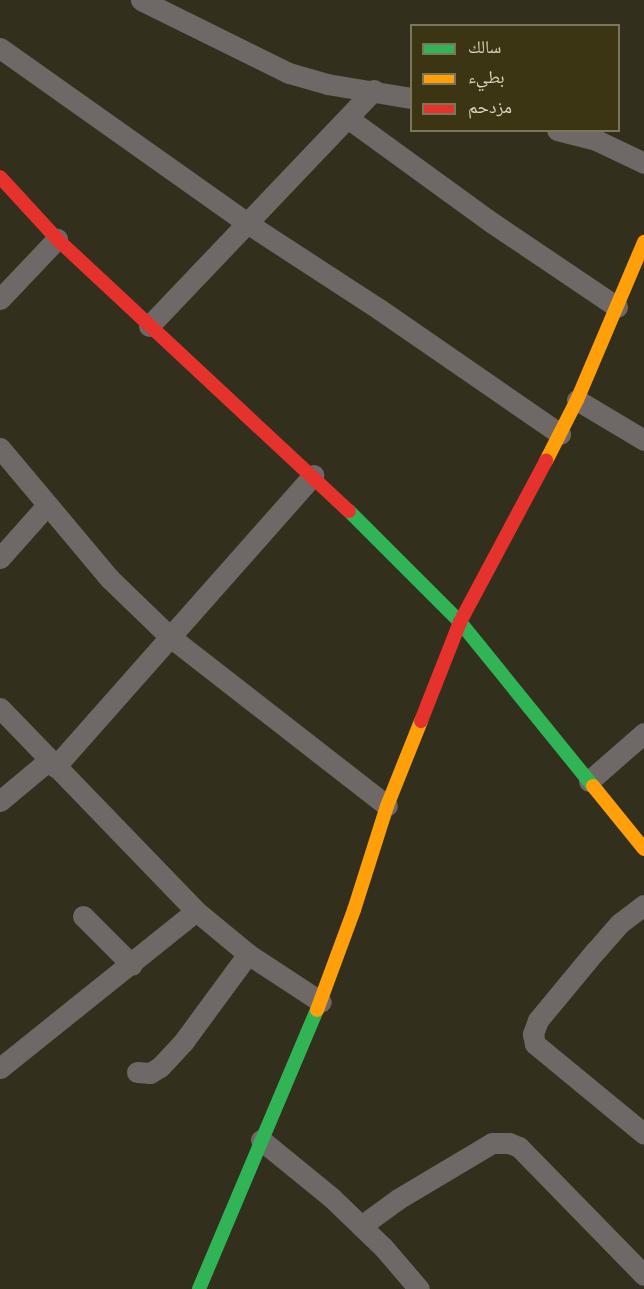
<!DOCTYPE html>
<html>
<head>
<meta charset="utf-8">
<style>
	body { margin:0 }
	#map { position:relative; width:644px; height:1289px; overflow:hidden; background:#332f1d; font-family:"Fira Sans Condensed","Noto Naskh Arabic",sans-serif }
	div>[style] { position:absolute }
	.street>* { height:21px; margin:-10.5px; padding:0 10.5px; transform-origin:10.5px; border-radius:10.5px; background:#6e6866 }
	.fast>* { height:14px; margin:-7px; padding:0 7px; transform-origin:7px; border-radius:7px; background:#30b455 }
	.slow>* { height:14px; margin:-7px; padding:0 7px; transform-origin:7px; border-radius:7px; background:#ff9f0a }
	.jam>* { height:14px; margin:-7px; padding:0 7px; transform-origin:7px; border-radius:7px; background:#e5322d }
	span { translate:-50% -50%; white-space:nowrap; text-align:center; line-height:1.15; -webkit-text-stroke:4.5px #3c3514; paint-order:stroke }
	.legend { position:absolute; left:410px; top:24px; width:210px; height:108px; box-sizing:border-box; background:#3c3514; border:2px solid #7b755a; margin:0; padding:8px 10px; list-style:none; font-size:18px; color:#d9d5c2 }
	.legend li { display:flex; align-items:center; gap:12px; height:30px }
	.legend b { width:30px; border:2px solid #7b755a }
</style>
</head>
<body>
<div id="map">
	<div class="street">
		<i style="left:141px;top:0;width:165px;rotate:26.3deg"></i>
		<i style="left:289px;top:73px;width:40px;rotate:16deg"></i>
		<i style="left:327px;top:84px;width:86px;rotate:9.4deg"></i>
		<i style="left:0;top:48px;width:303px;rotate:35.3deg"></i>
		<i style="left:247px;top:223px;width:158px;rotate:33.1deg"></i>
		<i style="left:379px;top:309px;width:220px;rotate:34.6deg"></i>
		<i style="left:349px;top:119px;width:175px;rotate:36deg"></i>
		<i style="left:491px;top:222px;width:152px;rotate:34deg"></i>
		<i style="left:557px;top:130px;width:40px;rotate:14.4deg"></i>
		<i style="left:596px;top:140px;width:53px;rotate:25.6deg"></i>
		<i style="left:0;top:299px;width:83px;rotate:-46.5deg"></i>
		<i style="left:149px;top:326px;width:326px;rotate:-46.4deg"></i>
		<i style="left:577px;top:400px;width:78px;rotate:30.8deg"></i>
		<i style="left:0;top:448px;width:171px;rotate:50deg"></i>
		<i style="left:110px;top:579px;width:82px;rotate:44deg"></i>
		<i style="left:169px;top:636px;width:276px;rotate:37.9deg"></i>
		<i style="left:0;top:558px;width:71px;rotate:-48.4deg"></i>
		<i style="left:0;top:708px;width:282px;rotate:46deg"></i>
		<i style="left:196px;top:911px;width:67px;rotate:39.6deg"></i>
		<i style="left:248px;top:954px;width:87px;rotate:33.3deg"></i>
		<i style="left:55px;top:767px;width:390px;rotate:-48.5deg"></i>
		<i style="left:589px;top:781px;width:73px;rotate:-41.1deg"></i>
		<i style="left:0;top:801px;width:64px;rotate:-39.9deg"></i>
		<i style="left:644px;top:905px;width:31px;rotate:143deg"></i>
		<i style="left:619px;top:924px;width:35px;rotate:131deg"></i>
		<i style="left:596px;top:950px;width:91px;rotate:129.6deg"></i>
		<i style="left:538px;top:1020px;width:15px;rotate:110deg"></i>
		<i style="left:533px;top:1034px;width:10px;rotate:79deg"></i>
		<i style="left:535px;top:1044px;width:141px;rotate:39.5deg"></i>
		<i style="left:83px;top:916px;width:69px;rotate:45deg"></i>
		<i style="left:0;top:1068px;width:251px;rotate:-38.7deg"></i>
		<i style="left:137px;top:1072px;width:13px;rotate:4deg"></i>
		<i style="left:150px;top:1073px;width:12px;rotate:-31deg"></i>
		<i style="left:160px;top:1067px;width:35px;rotate:-47deg"></i>
		<i style="left:184px;top:1041px;width:108px;rotate:-53.7deg"></i>
		<i style="left:261px;top:1140px;width:92px;rotate:39.2deg"></i>
		<i style="left:332px;top:1198px;width:71px;rotate:43.9deg"></i>
		<i style="left:383px;top:1247px;width:55px;rotate:49.4deg"></i>
		<i style="left:361px;top:1226px;width:46px;rotate:-36.1deg"></i>
		<i style="left:398px;top:1199px;width:109px;rotate:-30.8deg"></i>
		<i style="left:492px;top:1143px;width:17px"></i>
		<i style="left:509px;top:1143px;width:11px;rotate:22deg"></i>
		<i style="left:519px;top:1147px;width:179px;rotate:45.7deg"></i>
	</div>
	<div class="fast">
		<i style="left:349px;top:511px;width:157px;rotate:45deg"></i>
		<i style="left:460px;top:622px;width:211px;rotate:51deg"></i>
		<i style="left:199px;top:1289px;width:303px;rotate:-67.1deg"></i>
	</div>
	<div class="slow">
		<i style="left:546px;top:461px;width:68px;rotate:-63.1deg"></i>
		<i style="left:577px;top:400px;width:172px;rotate:-67deg"></i>
		<i style="left:593px;top:786px;width:81px;rotate:51deg"></i>
		<i style="left:317px;top:1010px;width:107px;rotate:-69.7deg"></i>
		<i style="left:354px;top:910px;width:109px;rotate:-72.4deg"></i>
		<i style="left:387px;top:806px;width:92px;rotate:-68.2deg"></i>
	</div>
	<div class="jam">
		<i style="left:0;top:177px;width:84px;rotate:47.4deg"></i>
		<i style="left:57px;top:239px;width:399px;rotate:43deg"></i>
		<i style="left:421px;top:721px;width:106px;rotate:-68.5deg"></i>
		<i style="left:460px;top:622px;width:183px;rotate:-61.9deg"></i>
	</div>
	<ul class="legend">
	<li><b style="height:8px;background:#30b455"></b>سالك</li>
	<li><b style="height:8px;background:#ff9f0a"></b>بطيء</li>
	<li><b style="height:8px;background:#e5322d"></b>مزدحم</li>
	</ul>
</div>
</body>
</html>
